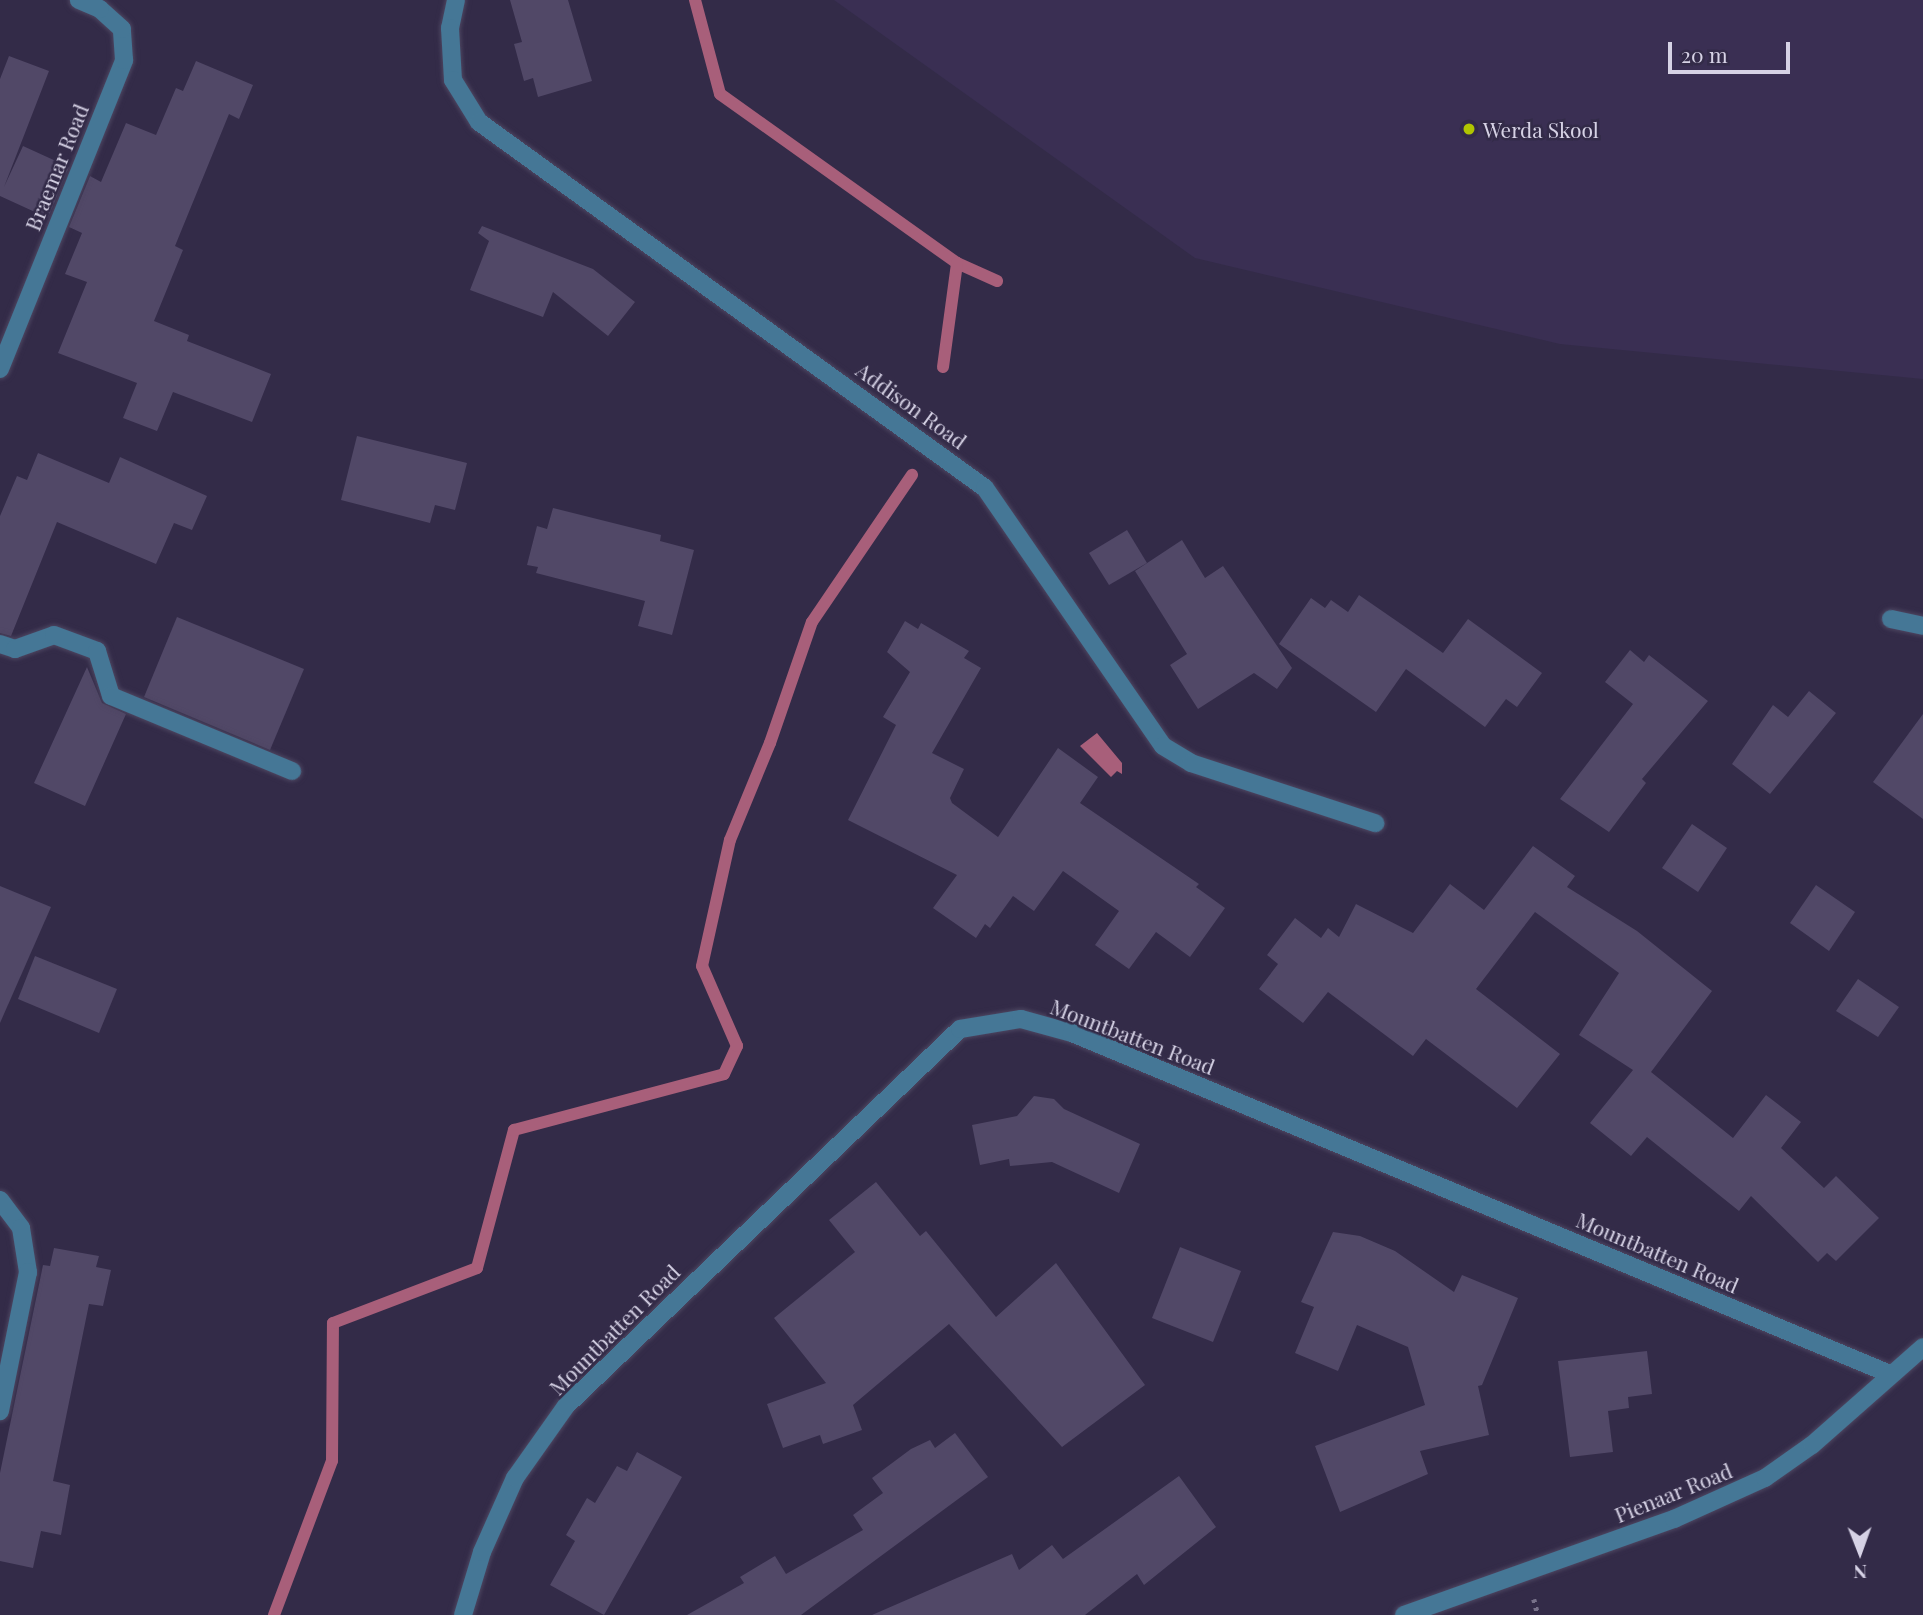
<!DOCTYPE html>
<html>
<head>
<meta charset="utf-8">
<style>
	body { margin:0 }
	#map { position:relative; width:1923px; height:1615px; overflow:hidden; background:#332b48; font-family:"Playfair Display",serif }
	div>[style] { position:absolute }
	.built>* { inset:0; background:#3a2f53 }
	.water>* { inset:0; background:#a85f7a }
	.stream>* { height:12px; margin:-6px; padding:0 6px; transform-origin:6px; border-radius:6px; background:#a85f7a }
	.building>* { inset:0; background:#514867 }
	.path>* { height:4.5px; margin-top:-2.25px; transform-origin:0; background:repeating-linear-gradient(90deg,#777189 0 3.5px,transparent 0 8.5px) }
	.roads { filter:drop-shadow(0 0 2px #4d4661) drop-shadow(0 0 2px #4d4661) }
	.minor>* { height:18px; margin:-9px; padding:0 9px; transform-origin:9px; border-radius:9px; background:#457796 }
	.dots>* { width:19px; height:19px; translate:-50% -50%; box-sizing:border-box; border:4px solid #332b48; border-radius:50% }
	span { translate:-50% -50%; white-space:nowrap; text-align:center; line-height:1.15; -webkit-text-stroke:5px #332b48; paint-order:stroke }
	.poi-label { font-size:21px; color:#d6d2e5 }
	.left { translate:0 -50%; text-align:left }
	.street-label { font-size:21px; color:#d6d2e5 }
	.north { position:absolute; left:1825px; top:1517px; width:70px; height:70px; -webkit-text-stroke:5px #332b48; paint-order:stroke; rotate:179deg; font-size:19px; font-weight:700; line-height:28px; text-align:center; color:#d6d2e5 }
	.north::after { content:''; display:block; margin:auto; width:24px; height:32px; background:#d6d2e5; clip-path:polygon(50% 0,100% 100%,50% 72%,0 100%) }
	.scale { position:absolute; left:1668px; top:42px; width:122px; height:32px; box-sizing:border-box; border:4px solid #d6d2e5; border-top:0; padding-left:9px; font-size:21px; line-height:24px; white-space:nowrap; color:#d6d2e5; -webkit-text-stroke:5px #332b48; paint-order:stroke }
</style>
</head>
<body>
<div id="map">
	<div class="built">
		<i style="clip-path:polygon(834px 0,1923px 0,1923px 379px,1560px 344px,1195px 258px)"></i>
	</div>
	<div class="water">
		<i style="clip-path:polygon(1097px 733px,1122px 763px,1122px 774px,1117px 771px,1111px 777px,1080px 746px)"></i>
	</div>
	<div class="stream">
		<i style="left:695px;top:0;width:97px;rotate:75.1deg"></i>
		<i style="left:720px;top:94px;width:291px;rotate:35.5deg"></i>
		<i style="left:957px;top:263px;width:44px;rotate:24.2deg"></i>
		<i style="left:943px;top:367px;width:105px;rotate:-82.3deg"></i>
		<i style="left:274px;top:1615px;width:165px;rotate:-69.4deg"></i>
		<i style="left:332px;top:1461px;width:138px;rotate:-89.6deg"></i>
		<i style="left:333px;top:1323px;width:154px;rotate:-20.9deg"></i>
		<i style="left:477px;top:1268px;width:143px;rotate:-75deg"></i>
		<i style="left:514px;top:1130px;width:217px;rotate:-14.9deg"></i>
		<i style="left:724px;top:1074px;width:31px;rotate:-65deg"></i>
		<i style="left:737px;top:1046px;width:87px;rotate:-113.6deg"></i>
		<i style="left:702px;top:966px;width:129px;rotate:-77.5deg"></i>
		<i style="left:730px;top:840px;width:105px;rotate:-67.6deg"></i>
		<i style="left:770px;top:743px;width:128px;rotate:-70.9deg"></i>
		<i style="left:812px;top:622px;width:178px;rotate:-55.8deg"></i>
	</div>
	<div class="building">
		<i style="clip-path:polygon(510px 0,568px 0,592px 81px,538px 97px,533px 78px,524px 81px,514px 44px,522px 42px)"></i>
		<i style="clip-path:polygon(9px 56px,49px 71px,4px 187px,23px 146px,69px 167px,48px 218px,0 196px,0 79px)"></i>
		<i style="clip-path:polygon(196px 61px,253px 85px,239px 119px,229px 114px,175px 246px,183px 250px,154px 321px,189px 335px,187px 341px,271px 374px,252px 422px,173px 392px,157px 431px,123px 418px,137px 383px,58px 353px,87px 282px,65px 274px,82px 233px,69px 227px,90px 176px,101px 182px,126px 123px,156px 135px,176px 88px,183px 91px)"></i>
		<i style="clip-path:polygon(482px 226px,593px 269px,635px 302px,608px 336px,553px 292px,543px 317px,470px 290px,489px 241px,478px 233px)"></i>
		<i style="clip-path:polygon(357px 436px,467px 463px,455px 510px,435px 505px,430px 523px,341px 500px)"></i>
		<i style="clip-path:polygon(38px 453px,109px 483px,120px 457px,207px 496px,192px 530px,174px 523px,156px 564px,57px 522px,11px 636px,0 633px,0 516px,17px 476px,27px 480px)"></i>
		<i style="clip-path:polygon(553px 508px,661px 535px,660px 541px,694px 550px,672px 635px,638px 626px,645px 601px,536px 573px,538px 567px,527px 565px,537px 526px,547px 529px)"></i>
		<i style="clip-path:polygon(1127px 530px,1147px 563px,1109px 585px,1089px 553px)"></i>
		<i style="clip-path:polygon(1182px 540px,1205px 578px,1223px 566px,1292px 668px,1277px 689px,1254px 673px,1198px 709px,1170px 665px,1187px 654px,1135px 571px)"></i>
		<i style="clip-path:polygon(1359px 595px,1443px 653px,1468px 619px,1542px 673px,1517px 707px,1506px 699px,1485px 727px,1406px 669px,1376px 712px,1279px 644px,1311px 598px,1325px 608px,1331px 600px,1348px 612px)"></i>
		<i style="clip-path:polygon(177px 617px,304px 669px,270px 750px,144px 697px)"></i>
		<i style="clip-path:polygon(905px 621px,918px 629px,921px 623px,969px 651px,964px 658px,981px 668px,932px 753px,964px 769px,950px 798px,952px 803px,998px 837px,1058px 748px,1098px 777px,1080px 803px,1199px 884px,1196px 887px,1225px 908px,1190px 957px,1156px 932px,1129px 969px,1095px 945px,1119px 911px,1063px 871px,1034px 911px,1013px 896px,990px 928px,985px 924px,976px 938px,933px 908px,957px 875px,848px 820px,896px 725px,883px 717px,910px 672px,887px 652px)"></i>
		<i style="clip-path:polygon(1630px 650px,1644px 662px,1649px 655px,1708px 701px,1642px 779px,1646px 783px,1609px 832px,1560px 799px,1633px 704px,1605px 682px)"></i>
		<i style="clip-path:polygon(87px 667px,102px 703px,126px 714px,85px 806px,34px 783px)"></i>
		<i style="clip-path:polygon(1809px 691px,1836px 713px,1770px 794px,1732px 764px,1773px 705px,1788px 717px)"></i>
		<i style="clip-path:polygon(1923px 714px,1923px 819px,1873px 782px)"></i>
		<i style="clip-path:polygon(1692px 824px,1727px 848px,1698px 892px,1662px 868px)"></i>
		<i style="clip-path:polygon(1533px 846px,1575px 876px,1567px 887px,1637px 931px,1712px 991px,1651px 1072px,1733px 1138px,1766px 1095px,1801px 1122px,1781px 1148px,1824px 1188px,1836px 1176px,1879px 1218px,1836px 1261px,1827px 1253px,1818px 1262px,1751px 1196px,1739px 1211px,1647px 1137px,1631px 1156px,1590px 1123px,1633px 1070px,1579px 1035px,1619px 973px,1535px 912px,1476px 989px,1560px 1054px,1517px 1108px,1426px 1039px,1413px 1056px,1328px 992px,1303px 1023px,1259px 989px,1278px 964px,1267px 955px,1295px 918px,1321px 938px,1328px 928px,1339px 937px,1356px 904px,1413px 933px,1450px 884px,1484px 910px)"></i>
		<i style="clip-path:polygon(1816px 885px,1855px 912px,1829px 951px,1790px 923px)"></i>
		<i style="clip-path:polygon(0 886px,51px 907px,0 1023px)"></i>
		<i style="clip-path:polygon(35px 956px,117px 989px,99px 1033px,18px 999px)"></i>
		<i style="clip-path:polygon(1858px 979px,1899px 1007px,1878px 1037px,1836px 1011px)"></i>
		<i style="clip-path:polygon(1034px 1096px,1054px 1099px,1064px 1109px,1140px 1144px,1119px 1193px,1052px 1162px,1010px 1166px,1009px 1159px,980px 1165px,972px 1125px,1017px 1116px)"></i>
		<i style="clip-path:polygon(876px 1182px,920px 1236px,926px 1231px,996px 1317px,1056px 1263px,1145px 1385px,1062px 1447px,949px 1324px,853px 1405px,862px 1430px,823px 1444px,820px 1435px,783px 1448px,767px 1404px,826px 1383px,774px 1318px,855px 1252px,829px 1220px)"></i>
		<i style="clip-path:polygon(1333px 1232px,1360px 1236px,1395px 1251px,1454px 1292px,1462px 1275px,1518px 1298px,1482px 1385px,1478px 1386px,1489px 1435px,1420px 1451px,1428px 1474px,1340px 1512px,1315px 1446px,1425px 1405px,1408px 1347px,1357px 1325px,1338px 1371px,1295px 1353px,1314px 1307px,1301px 1302px)"></i>
		<i style="clip-path:polygon(1180px 1247px,1241px 1271px,1213px 1342px,1152px 1318px)"></i>
		<i style="clip-path:polygon(54px 1248px,99px 1256px,96px 1267px,111px 1270px,103px 1306px,89px 1304px,53px 1481px,70px 1485px,61px 1535px,41px 1531px,33px 1568px,0 1561px,0 1473px,43px 1265px,50px 1266px)"></i>
		<i style="clip-path:polygon(1647px 1351px,1652px 1394px,1628px 1397px,1629px 1408px,1608px 1411px,1613px 1452px,1570px 1457px,1558px 1361px)"></i>
		<i style="clip-path:polygon(955px 1433px,988px 1477px,801px 1615px,687px 1615px,744px 1583px,740px 1577px,775px 1556px,786px 1574px,863px 1530px,853px 1515px,883px 1493px,872px 1478px,911px 1449px,930px 1440px,935px 1448px)"></i>
		<i style="clip-path:polygon(637px 1452px,682px 1477px,604px 1615px,550px 1585px,575px 1541px,566px 1535px,587px 1498px,595px 1503px,617px 1466px,627px 1471px)"></i>
		<i style="clip-path:polygon(1179px 1476px,1216px 1527px,1144px 1585px,1137px 1574px,1085px 1615px,872px 1615px,1012px 1554px,1019px 1570px,1052px 1545px,1063px 1559px)"></i>
	</div>
	<div class="path">
		<i style="left:1534px;top:1599px;width:16px;rotate:76deg"></i>
	</div>
	<div class="roads">
		<div class="minor">
			<i style="left:456px;top:0;width:29px;rotate:102deg"></i>
			<i style="left:450px;top:28px;width:52px;rotate:86.7deg"></i>
			<i style="left:453px;top:80px;width:49px;rotate:58.2deg"></i>
			<i style="left:479px;top:122px;width:624px;rotate:35.88deg"></i>
			<i style="left:985px;top:488px;width:313px;rotate:55.4deg"></i>
			<i style="left:1163px;top:746px;width:33px;rotate:31deg"></i>
			<i style="left:1191px;top:763px;width:194px;rotate:18.1deg"></i>
			<i style="left:0;top:369px;width:333px;rotate:-68.1deg"></i>
			<i style="left:124px;top:60px;width:31px;rotate:-94deg"></i>
			<i style="left:122px;top:29px;width:30px;rotate:-138deg"></i>
			<i style="left:100px;top:9px;width:23px;rotate:-157deg"></i>
			<i style="left:1891px;top:619px;width:33px;rotate:12deg"></i>
			<i style="left:0;top:644px;width:16px;rotate:18deg"></i>
			<i style="left:15px;top:649px;width:41px;rotate:-19.7deg"></i>
			<i style="left:54px;top:635px;width:46px;rotate:20.4deg"></i>
			<i style="left:97px;top:651px;width:47px;rotate:72.7deg"></i>
			<i style="left:111px;top:696px;width:196px;rotate:22.5deg"></i>
			<i style="left:0;top:1200px;width:35px;rotate:53deg"></i>
			<i style="left:21px;top:1228px;width:45px;rotate:81deg"></i>
			<i style="left:28px;top:1272px;width:142px;rotate:101.4deg"></i>
			<i style="left:463px;top:1615px;width:66px;rotate:-73.2deg"></i>
			<i style="left:482px;top:1552px;width:81px;rotate:-66deg"></i>
			<i style="left:515px;top:1478px;width:88px;rotate:-54.7deg"></i>
			<i style="left:566px;top:1406px;width:545px;rotate:-43.74deg"></i>
			<i style="left:960px;top:1029px;width:62px;rotate:-9.3deg"></i>
			<i style="left:1021px;top:1019px;width:53px;rotate:15.4deg"></i>
			<i style="left:1072px;top:1033px;width:886px;rotate:22.63deg"></i>
			<i style="left:1404px;top:1615px;width:287px;rotate:-19.6deg"></i>
			<i style="left:1674px;top:1519px;width:100px;rotate:-24.3deg"></i>
			<i style="left:1765px;top:1478px;width:57px;rotate:-35.1deg"></i>
			<i style="left:1812px;top:1445px;width:148px;rotate:-41.4deg"></i>
		</div>
	</div>
	<div class="dots">
		<i style="left:1469px;top:129px;background:#b0c501"></i>
	</div>
	<div class="poi-label">
		<span class="left" style="left:1483px;top:129px">Werda Skool</span>
	</div>
	<div class="street-label">
		<span style="left:56px;top:167px;rotate:-68deg">Braemar Road</span>
		<span style="left:912px;top:405px;rotate:36deg">Addison Road</span>
		<span style="left:1133px;top:1036px;rotate:21deg">Mountbatten Road</span>
		<span style="left:1658px;top:1252px;rotate:23deg">Mountbatten Road</span>
		<span style="left:614px;top:1329px;rotate:-45deg">Mountbatten Road</span>
		<span style="left:1673px;top:1492px;rotate:-22deg">Pienaar Road</span>
	</div>
	<div class="north">N</div>
	<div class="scale">20 m</div>
</div>
</body>
</html>
